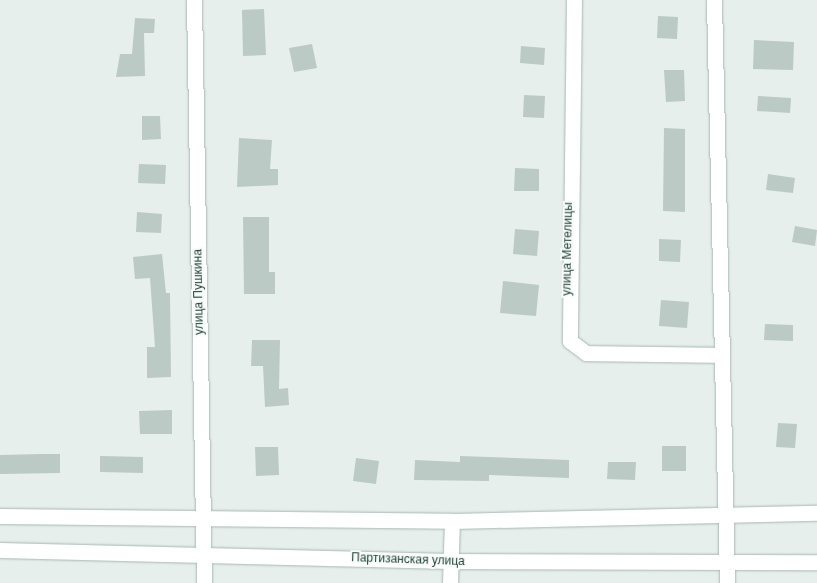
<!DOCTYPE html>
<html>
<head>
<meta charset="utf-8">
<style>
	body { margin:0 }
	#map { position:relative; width:817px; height:583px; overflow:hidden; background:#e6efeb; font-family:Helvetica,sans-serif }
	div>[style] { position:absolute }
	.building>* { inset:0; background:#bbcac4 }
	.roads { filter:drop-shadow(0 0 1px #a8b8b2) drop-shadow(0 0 1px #a8b8b2) }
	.street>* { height:15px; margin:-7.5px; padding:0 7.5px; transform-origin:7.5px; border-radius:7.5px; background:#fff }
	span { translate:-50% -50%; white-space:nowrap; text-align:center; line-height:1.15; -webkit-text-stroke:4px #f7fbf9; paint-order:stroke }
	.street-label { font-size:12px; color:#24423a }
</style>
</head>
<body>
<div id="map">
	<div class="building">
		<i style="clip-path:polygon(264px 9px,266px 55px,243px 56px,242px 10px)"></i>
		<i style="clip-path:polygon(658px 16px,678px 17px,677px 39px,657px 38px)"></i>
		<i style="clip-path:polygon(135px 18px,155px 19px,154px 33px,144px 33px,145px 76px,116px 77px,120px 54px,132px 54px)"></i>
		<i style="clip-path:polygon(754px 40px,794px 42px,793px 70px,753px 69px)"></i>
		<i style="clip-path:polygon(312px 44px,317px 68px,294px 72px,289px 48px)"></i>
		<i style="clip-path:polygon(521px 46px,545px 48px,544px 65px,520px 63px)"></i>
		<i style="clip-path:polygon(664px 70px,684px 70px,685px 101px,666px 102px)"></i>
		<i style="clip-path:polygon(524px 95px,545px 96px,544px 118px,523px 117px)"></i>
		<i style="clip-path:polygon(758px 96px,791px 98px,790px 113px,757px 111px)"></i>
		<i style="clip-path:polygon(142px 116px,160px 116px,161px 139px,142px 140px)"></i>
		<i style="clip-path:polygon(664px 128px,685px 129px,685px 212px,663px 211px)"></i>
		<i style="clip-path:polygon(239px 138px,272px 140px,270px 169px,278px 169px,278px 185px,237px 187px)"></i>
		<i style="clip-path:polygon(139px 164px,166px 165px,165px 184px,138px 183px)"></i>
		<i style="clip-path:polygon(515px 168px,539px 169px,539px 191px,514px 191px)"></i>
		<i style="clip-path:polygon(768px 174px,795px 178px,793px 193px,766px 190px)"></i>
		<i style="clip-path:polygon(137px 212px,162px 214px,161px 233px,136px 232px)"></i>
		<i style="clip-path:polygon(243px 217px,269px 217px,269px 272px,275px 272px,275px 294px,244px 294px)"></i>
		<i style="clip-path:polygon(795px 226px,817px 230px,815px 246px,792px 242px)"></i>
		<i style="clip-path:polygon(515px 229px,539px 231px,537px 256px,513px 254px)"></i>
		<i style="clip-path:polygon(659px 239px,681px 240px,680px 262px,659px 261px)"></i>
		<i style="clip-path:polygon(162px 254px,166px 293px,170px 293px,171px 377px,147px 378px,147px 347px,155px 347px,150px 278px,135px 279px,133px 257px)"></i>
		<i style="clip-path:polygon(503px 281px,539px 285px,536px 316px,500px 313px)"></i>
		<i style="clip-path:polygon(661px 300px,689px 302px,687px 328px,659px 326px)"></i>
		<i style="clip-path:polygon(765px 324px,793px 325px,793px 341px,764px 340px)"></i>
		<i style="clip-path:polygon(252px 340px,280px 340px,279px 389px,288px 388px,289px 405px,265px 407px,263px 366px,251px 366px)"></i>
		<i style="clip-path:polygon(172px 410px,172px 434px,140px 434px,139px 411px)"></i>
		<i style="clip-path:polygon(778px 423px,797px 424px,795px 448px,776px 447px)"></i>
		<i style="clip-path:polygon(662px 446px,686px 446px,686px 471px,662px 471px)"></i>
		<i style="clip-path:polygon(255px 447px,278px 447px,279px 475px,256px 476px)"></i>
		<i style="clip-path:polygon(41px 454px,60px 454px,60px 473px,0 474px,0 455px)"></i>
		<i style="clip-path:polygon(100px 456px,143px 457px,143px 473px,100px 472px)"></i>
		<i style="clip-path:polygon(460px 456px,569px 460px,569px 478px,489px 475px,489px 481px,414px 480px,415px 460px,460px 462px)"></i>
		<i style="clip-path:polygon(356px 458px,379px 461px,376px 484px,353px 481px)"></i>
		<i style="clip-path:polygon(608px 462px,636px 462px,635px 480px,607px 479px)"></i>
	</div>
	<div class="roads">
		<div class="street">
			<i style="left:194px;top:0;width:583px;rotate:89.02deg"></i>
			<i style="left:574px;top:0;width:341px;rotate:90.7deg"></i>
			<i style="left:570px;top:341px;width:20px;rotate:37deg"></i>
			<i style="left:586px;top:353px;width:136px;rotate:0.8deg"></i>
			<i style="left:714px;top:0;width:583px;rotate:88.72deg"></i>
			<i style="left:0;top:516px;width:452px;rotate:0.6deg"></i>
			<i style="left:452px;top:521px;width:365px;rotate:-1.3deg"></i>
			<i style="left:0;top:550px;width:450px;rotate:1.4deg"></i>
			<i style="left:450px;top:561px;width:367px;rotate:0.2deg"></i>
			<i style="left:450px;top:583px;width:62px;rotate:-88.2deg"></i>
		</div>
	</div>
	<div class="street-label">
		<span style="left:568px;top:249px;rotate:-89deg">улица Метелицы</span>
		<span style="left:199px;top:292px;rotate:-91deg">улица Пушкина</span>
		<span style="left:408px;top:560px;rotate:2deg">Партизанская улица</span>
	</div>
</div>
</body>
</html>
